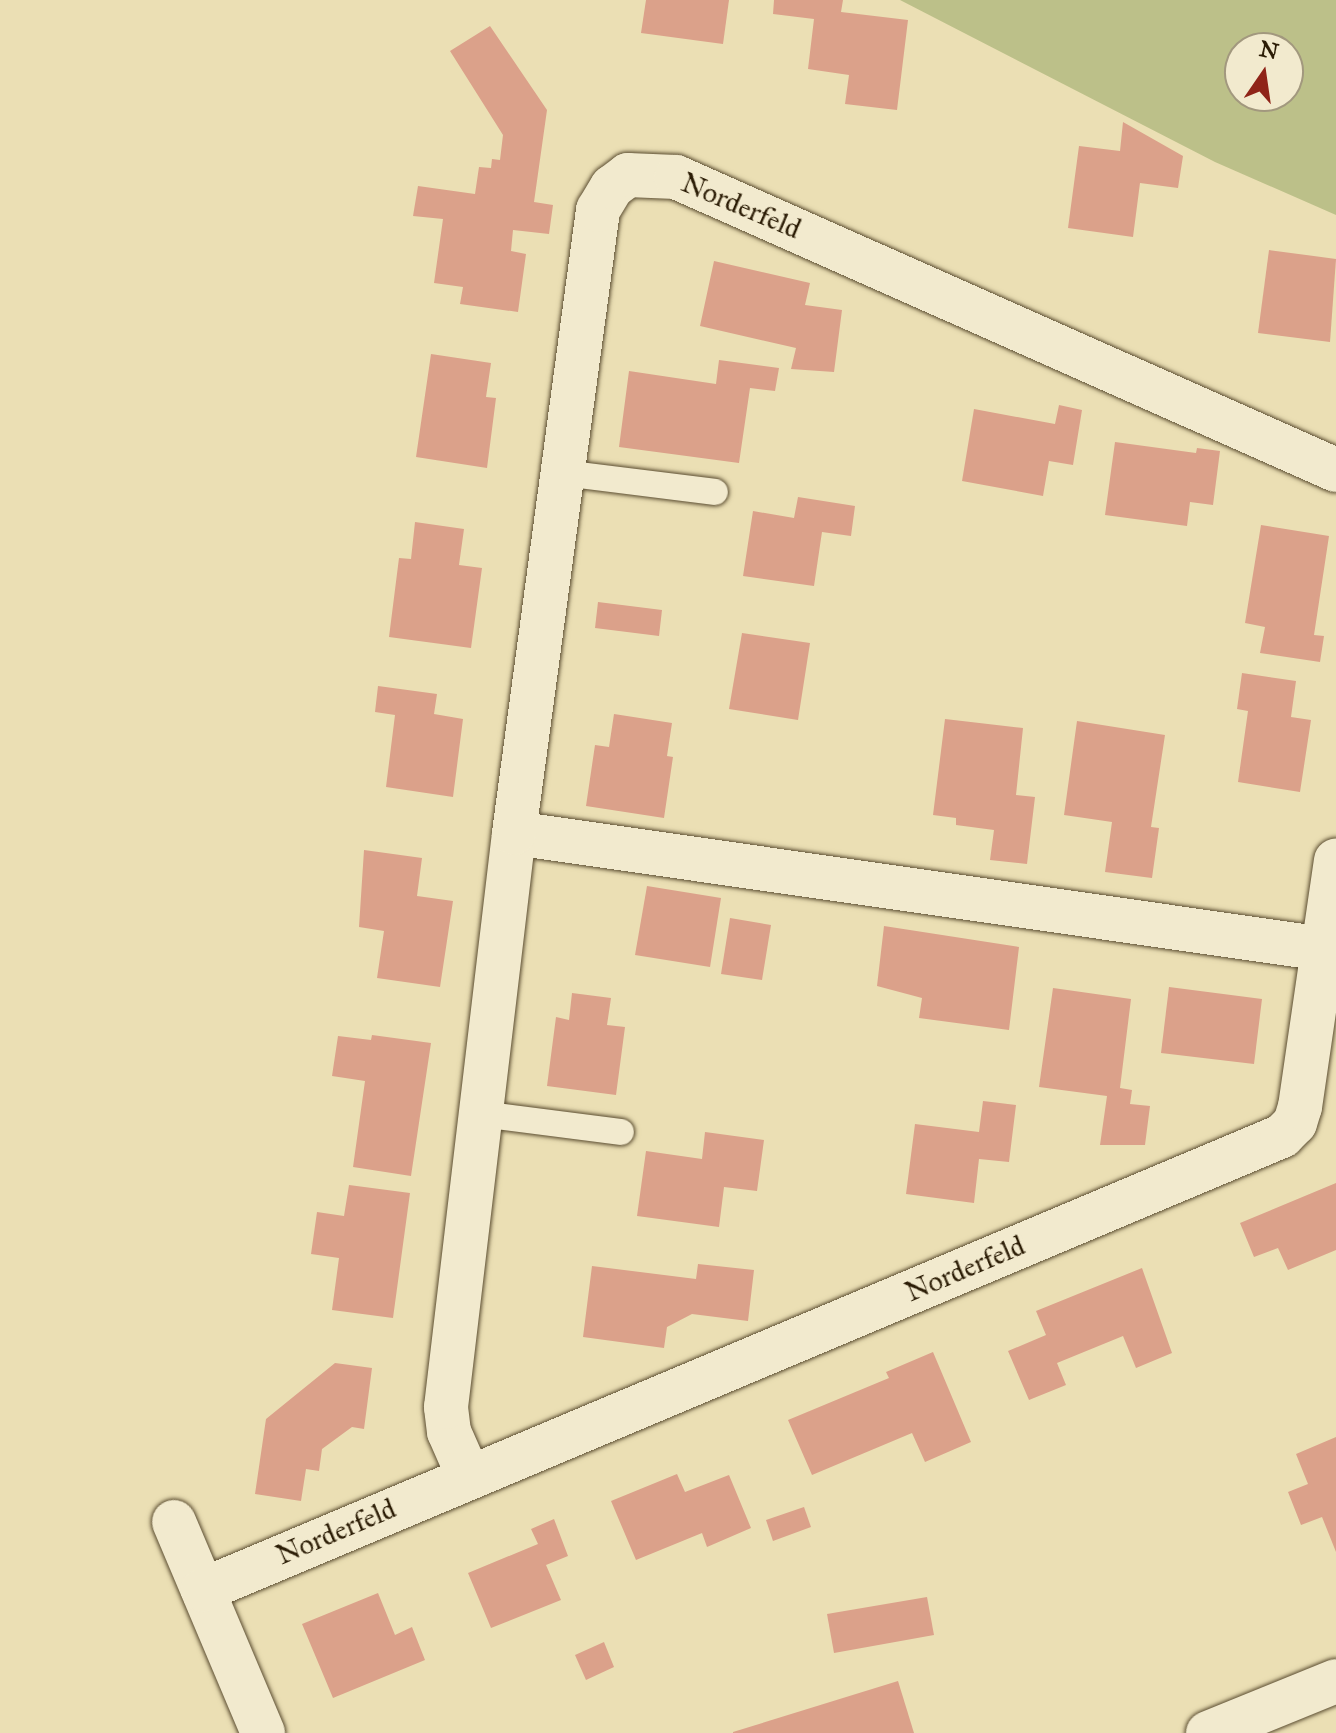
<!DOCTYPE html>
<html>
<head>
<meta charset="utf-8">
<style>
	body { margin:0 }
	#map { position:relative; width:1336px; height:1733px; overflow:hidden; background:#ebdfb4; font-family:"IM FELL Great Primer",serif }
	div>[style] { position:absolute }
	.green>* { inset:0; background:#bcc089 }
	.building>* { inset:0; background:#dba18a }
	.roads { filter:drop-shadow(0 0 2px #5b4d31) drop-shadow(0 0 2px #5b4d31) }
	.service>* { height:26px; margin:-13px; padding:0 13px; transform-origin:13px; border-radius:13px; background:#f2eace }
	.minor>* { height:44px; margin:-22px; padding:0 22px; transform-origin:22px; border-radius:22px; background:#f2eace }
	span { translate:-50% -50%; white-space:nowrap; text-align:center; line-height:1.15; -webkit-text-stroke:6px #f2eace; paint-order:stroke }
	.street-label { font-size:28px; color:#2b1c05 }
	.north { position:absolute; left:1224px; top:32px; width:80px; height:80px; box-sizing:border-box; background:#f2eace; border:2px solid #a2987e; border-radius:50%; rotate:13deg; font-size:22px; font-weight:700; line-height:32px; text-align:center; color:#2b1c05 }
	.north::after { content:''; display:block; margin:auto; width:28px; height:36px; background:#8f2418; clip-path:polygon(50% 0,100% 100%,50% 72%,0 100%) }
</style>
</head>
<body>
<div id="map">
	<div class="green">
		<i style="clip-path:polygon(evenodd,900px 0,1336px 0,1336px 215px,1215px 162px,900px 0,1240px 48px,1288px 48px,1288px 96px,1240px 96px,1240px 48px)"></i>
	</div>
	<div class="building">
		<i style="clip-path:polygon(646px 0,729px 0,723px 44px,641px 33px)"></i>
		<i style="clip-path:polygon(774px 0,843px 0,841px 12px,908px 20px,897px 110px,845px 104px,849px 75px,808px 69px,814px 19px,773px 14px)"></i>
		<i style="clip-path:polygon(490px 26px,547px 110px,534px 202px,553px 205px,549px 234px,513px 230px,511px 251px,526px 254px,518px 312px,460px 304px,463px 287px,434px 283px,443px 219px,413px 216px,418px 186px,475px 194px,479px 167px,491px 168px,492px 159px,500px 160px,503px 135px,450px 51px)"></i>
		<i style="clip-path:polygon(1123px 122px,1183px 156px,1178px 188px,1140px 183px,1133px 237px,1068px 228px,1079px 146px,1120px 151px)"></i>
		<i style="clip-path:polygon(1269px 250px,1336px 259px,1330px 342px,1258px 333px)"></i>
		<i style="clip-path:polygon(714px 261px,810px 283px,805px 305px,842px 310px,834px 372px,791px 369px,796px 348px,700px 326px)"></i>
		<i style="clip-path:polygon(431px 354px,491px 363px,486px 397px,496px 398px,487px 468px,416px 457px)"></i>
		<i style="clip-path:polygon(719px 360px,779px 368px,775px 391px,750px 388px,739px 463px,619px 447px,629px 371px,716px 384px)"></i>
		<i style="clip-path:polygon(1059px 405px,1082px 410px,1073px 465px,1049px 461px,1043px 496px,962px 481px,974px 409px,1055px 424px)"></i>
		<i style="clip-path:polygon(1115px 442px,1196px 453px,1197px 448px,1220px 451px,1213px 505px,1190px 502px,1187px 526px,1105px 515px)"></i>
		<i style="clip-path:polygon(798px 497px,855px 506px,851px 536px,822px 532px,814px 586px,743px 576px,753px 511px,794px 518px)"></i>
		<i style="clip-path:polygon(415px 522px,464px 529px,459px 565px,482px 568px,471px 648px,389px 637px,399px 558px,411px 559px)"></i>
		<i style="clip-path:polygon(1261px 525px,1329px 536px,1314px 635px,1324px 636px,1320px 662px,1260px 653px,1265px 627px,1245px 623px)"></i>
		<i style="clip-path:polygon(598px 602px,662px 610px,659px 636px,595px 628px)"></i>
		<i style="clip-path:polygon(742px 633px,810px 643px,798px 720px,729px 709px)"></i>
		<i style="clip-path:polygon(1242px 673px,1296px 681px,1291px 717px,1311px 720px,1300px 792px,1238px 782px,1248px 711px,1237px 709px)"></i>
		<i style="clip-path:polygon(378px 686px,437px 694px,434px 714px,463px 719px,453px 797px,386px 787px,395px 715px,375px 712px)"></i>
		<i style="clip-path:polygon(614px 714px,672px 723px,667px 756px,673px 757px,664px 818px,586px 806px,595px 745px,609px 747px)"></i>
		<i style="clip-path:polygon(945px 719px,1023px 728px,1016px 795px,1035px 797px,1027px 864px,990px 860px,994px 830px,956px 825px,956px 818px,933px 815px)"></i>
		<i style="clip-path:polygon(1077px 721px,1165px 735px,1151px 827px,1159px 828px,1152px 878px,1105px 872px,1112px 822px,1064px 815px)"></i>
		<i style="clip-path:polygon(364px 850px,422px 858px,417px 896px,453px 901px,440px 987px,377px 978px,384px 931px,359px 927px)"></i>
		<i style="clip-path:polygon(647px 886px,721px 898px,710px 967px,635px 955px)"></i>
		<i style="clip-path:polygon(730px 918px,771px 925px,762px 980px,721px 974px)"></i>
		<i style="clip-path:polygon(884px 926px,1019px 947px,1009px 1030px,919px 1018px,922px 998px,877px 986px)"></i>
		<i style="clip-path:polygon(1169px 987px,1262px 999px,1254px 1064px,1161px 1053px)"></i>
		<i style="clip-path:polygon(1053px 988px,1131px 999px,1120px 1088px,1132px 1090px,1130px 1104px,1150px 1106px,1145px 1145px,1100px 1145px,1107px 1096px,1039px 1087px)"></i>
		<i style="clip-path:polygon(572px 993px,611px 998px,607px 1025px,625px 1027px,616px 1095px,547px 1086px,556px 1017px,569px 1020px)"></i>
		<i style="clip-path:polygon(372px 1035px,431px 1043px,411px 1176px,353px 1167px,365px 1081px,332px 1076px,338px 1036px,371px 1040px)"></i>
		<i style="clip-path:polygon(983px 1101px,1016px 1105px,1009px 1162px,979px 1159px,974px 1203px,906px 1194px,915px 1124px,979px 1132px)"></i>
		<i style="clip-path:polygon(705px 1132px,764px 1140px,757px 1191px,724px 1187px,719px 1227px,637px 1216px,646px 1151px,702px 1159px)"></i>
		<i style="clip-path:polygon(1336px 1183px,1336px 1250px,1288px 1270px,1278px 1248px,1254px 1257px,1240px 1223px)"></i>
		<i style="clip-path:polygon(349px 1185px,410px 1193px,393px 1318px,332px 1310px,339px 1258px,311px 1254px,317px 1212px,344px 1216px)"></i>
		<i style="clip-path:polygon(698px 1264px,754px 1270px,748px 1321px,692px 1314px,667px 1327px,664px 1348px,583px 1337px,592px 1266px,696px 1279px)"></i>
		<i style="clip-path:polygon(1142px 1268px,1172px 1353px,1136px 1368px,1123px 1336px,1057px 1363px,1066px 1385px,1029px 1400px,1008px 1351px,1046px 1335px,1036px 1311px)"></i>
		<i style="clip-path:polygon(933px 1352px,971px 1442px,925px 1462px,912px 1433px,812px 1475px,788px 1420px,889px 1378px,886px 1372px)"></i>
		<i style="clip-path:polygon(335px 1363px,372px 1368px,364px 1429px,352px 1427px,322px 1449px,319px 1471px,306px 1469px,301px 1501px,255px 1494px,266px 1419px)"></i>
		<i style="clip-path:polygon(1336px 1437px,1336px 1552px,1322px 1517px,1301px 1525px,1288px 1492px,1308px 1484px,1296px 1454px)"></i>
		<i style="clip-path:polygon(677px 1474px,685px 1492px,729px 1475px,751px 1528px,707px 1547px,702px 1533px,636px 1560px,611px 1501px)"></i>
		<i style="clip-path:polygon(804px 1507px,811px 1527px,773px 1541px,766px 1520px)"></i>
		<i style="clip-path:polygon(554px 1519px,568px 1556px,546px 1565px,561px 1600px,491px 1628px,468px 1573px,538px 1544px,531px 1529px)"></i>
		<i style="clip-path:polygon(378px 1593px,395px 1635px,412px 1627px,425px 1660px,333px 1698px,302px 1624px)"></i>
		<i style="clip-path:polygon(927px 1597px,934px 1635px,834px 1653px,827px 1614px)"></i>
		<i style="clip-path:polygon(604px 1642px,614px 1667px,586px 1680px,575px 1655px)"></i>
		<i style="clip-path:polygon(898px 1681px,914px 1733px,733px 1733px,733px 1732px)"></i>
	</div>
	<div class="roads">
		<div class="service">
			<i style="left:563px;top:473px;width:153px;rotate:7.1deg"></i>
			<i style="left:481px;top:1114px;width:141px;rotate:7.3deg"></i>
		</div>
		<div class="minor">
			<i style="left:514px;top:833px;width:818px;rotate:8.15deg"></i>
			<i style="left:468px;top:1475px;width:47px;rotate:-113.8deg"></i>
			<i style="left:449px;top:1432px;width:25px;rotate:-97deg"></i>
			<i style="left:446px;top:1407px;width:578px;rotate:-83.24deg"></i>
			<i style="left:514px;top:833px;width:629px;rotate:-82.32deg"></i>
			<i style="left:598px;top:210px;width:27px;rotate:-59deg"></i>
			<i style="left:612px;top:187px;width:20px;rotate:-37deg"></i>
			<i style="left:628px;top:175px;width:48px;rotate:2.4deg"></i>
			<i style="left:676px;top:177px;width:722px;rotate:23.94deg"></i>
			<i style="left:174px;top:1522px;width:229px;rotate:67.1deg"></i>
			<i style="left:203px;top:1590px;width:1171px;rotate:-22.82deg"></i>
			<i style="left:1282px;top:1136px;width:18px;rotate:-45deg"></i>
			<i style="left:1295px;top:1123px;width:17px;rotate:-73deg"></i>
			<i style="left:1300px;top:1107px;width:249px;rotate:-81.7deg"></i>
			<i style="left:1208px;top:1733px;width:138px;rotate:-22.1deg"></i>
		</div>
	</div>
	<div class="street-label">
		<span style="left:741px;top:206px;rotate:23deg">Norderfeld</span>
		<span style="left:965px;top:1269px;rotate:-23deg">Norderfeld</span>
		<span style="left:336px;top:1532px;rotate:-23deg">Norderfeld</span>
	</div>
	<div class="north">N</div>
</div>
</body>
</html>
